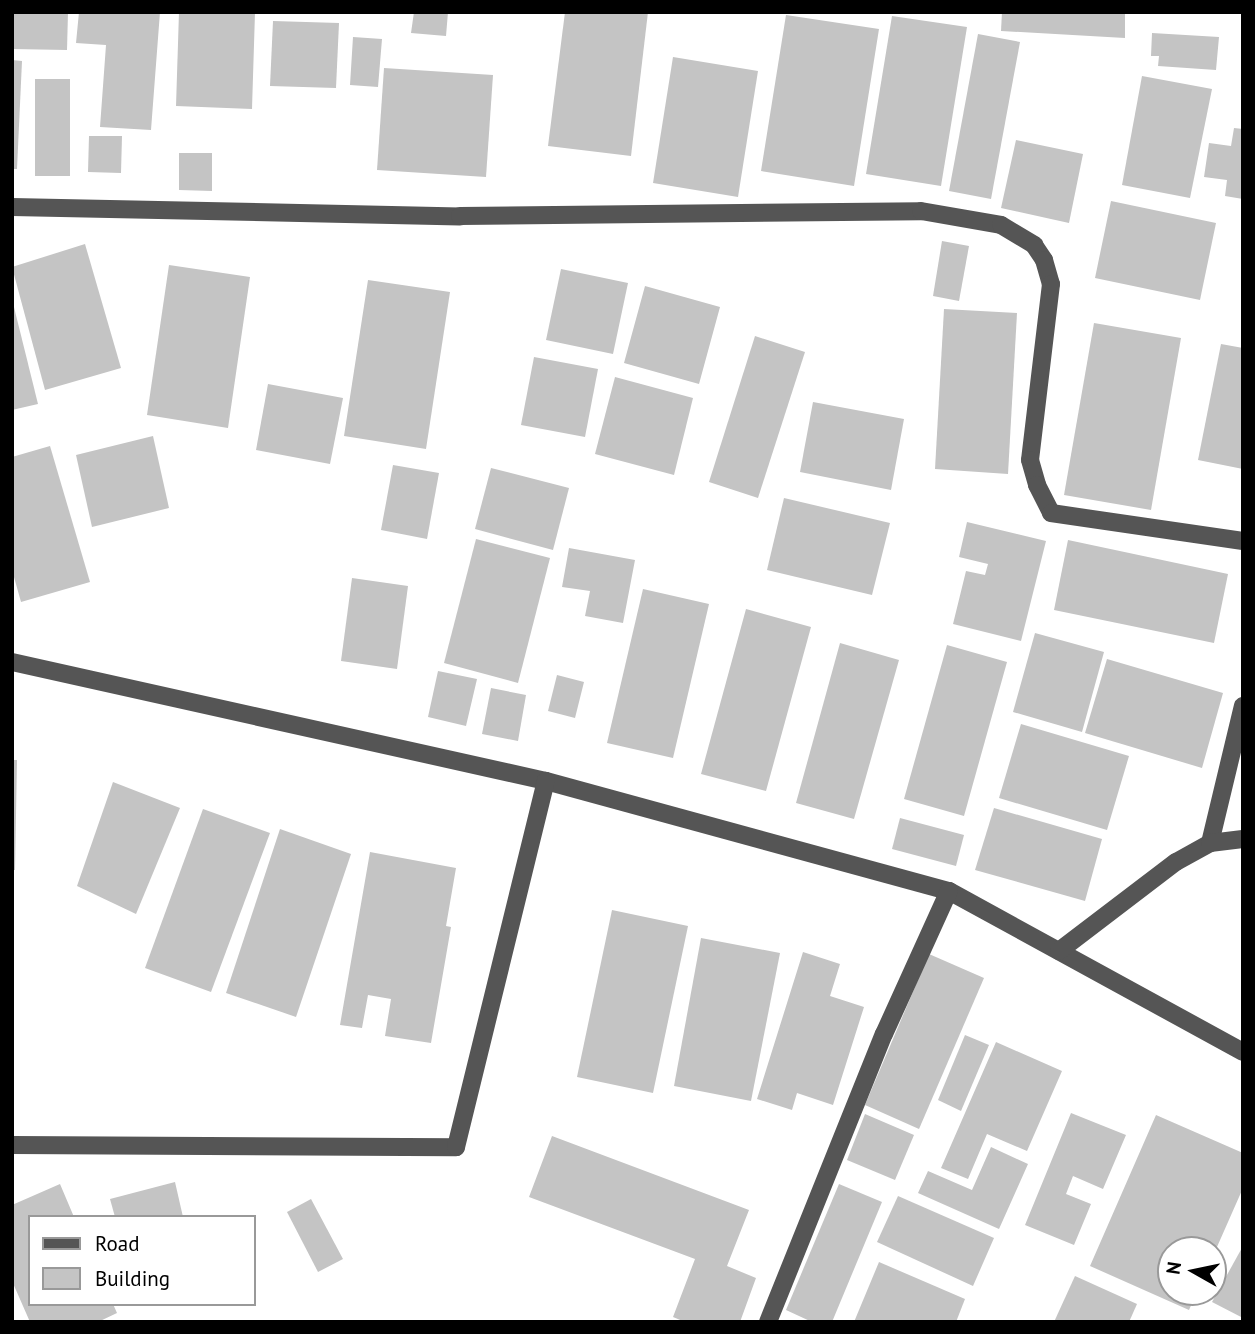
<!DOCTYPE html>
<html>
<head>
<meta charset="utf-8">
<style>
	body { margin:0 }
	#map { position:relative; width:1255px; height:1334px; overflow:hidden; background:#fff; font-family:"PT Sans",sans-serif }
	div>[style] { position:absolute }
	.building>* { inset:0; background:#c4c4c4 }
	.minor>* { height:18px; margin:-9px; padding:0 9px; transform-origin:9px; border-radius:9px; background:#555 }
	span { translate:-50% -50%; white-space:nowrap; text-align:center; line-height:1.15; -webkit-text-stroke:7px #fff; paint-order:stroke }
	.frame { position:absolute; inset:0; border:14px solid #000; pointer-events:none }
	.legend { position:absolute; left:28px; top:1215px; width:228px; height:91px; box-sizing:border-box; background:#fff; border:2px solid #999; margin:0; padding:9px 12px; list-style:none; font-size:21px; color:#000 }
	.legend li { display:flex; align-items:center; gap:14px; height:35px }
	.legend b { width:35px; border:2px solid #999 }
	.north { position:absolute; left:1157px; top:1236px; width:70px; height:70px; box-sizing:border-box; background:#fff; border:2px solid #999; border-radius:50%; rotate:279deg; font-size:19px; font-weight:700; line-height:28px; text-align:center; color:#000 }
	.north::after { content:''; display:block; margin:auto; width:24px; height:32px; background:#000; clip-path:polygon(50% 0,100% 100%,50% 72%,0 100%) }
</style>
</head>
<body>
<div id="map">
	<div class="building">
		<i style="clip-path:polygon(12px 12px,68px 12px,67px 50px,12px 49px)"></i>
		<i style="clip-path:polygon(79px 12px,160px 12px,151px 130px,100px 127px,106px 45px,76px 43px)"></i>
		<i style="clip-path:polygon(179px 12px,255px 12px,252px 109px,176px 106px)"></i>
		<i style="clip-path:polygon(414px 12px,448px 12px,446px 36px,411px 33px)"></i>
		<i style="clip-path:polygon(565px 12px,648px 12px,631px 156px,548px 146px)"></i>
		<i style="clip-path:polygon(1002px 12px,1125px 12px,1125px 38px,1001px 31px)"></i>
		<i style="clip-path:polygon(786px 15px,879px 29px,854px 186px,761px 171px)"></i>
		<i style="clip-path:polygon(892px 16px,967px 27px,941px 186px,866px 174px)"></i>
		<i style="clip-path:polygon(273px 21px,339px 23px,336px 88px,270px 86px)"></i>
		<i style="clip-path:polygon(1152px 33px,1219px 37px,1216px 70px,1158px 66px,1159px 56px,1151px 56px)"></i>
		<i style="clip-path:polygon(978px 34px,1020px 42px,991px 199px,949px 191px)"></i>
		<i style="clip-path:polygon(353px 37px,382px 39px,378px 87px,350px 85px)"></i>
		<i style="clip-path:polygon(673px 57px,758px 71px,738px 197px,653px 183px)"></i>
		<i style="clip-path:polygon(12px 60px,22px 61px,17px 169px,12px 169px)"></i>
		<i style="clip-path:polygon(384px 68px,493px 75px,486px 177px,377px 170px)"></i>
		<i style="clip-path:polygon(1142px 76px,1212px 89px,1190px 198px,1122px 185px)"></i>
		<i style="clip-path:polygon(35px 79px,70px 79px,70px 176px,35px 176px)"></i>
		<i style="clip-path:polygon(1234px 128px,1243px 129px,1243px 199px,1225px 196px,1227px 180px,1204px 177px,1209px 143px,1231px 146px)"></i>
		<i style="clip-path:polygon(89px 136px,122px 136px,121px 173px,88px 172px)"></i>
		<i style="clip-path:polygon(1016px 140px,1083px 154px,1069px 223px,1001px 208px)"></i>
		<i style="clip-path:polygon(179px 153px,212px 153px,212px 191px,179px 190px)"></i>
		<i style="clip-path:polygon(1111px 201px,1216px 223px,1200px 300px,1095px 278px)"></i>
		<i style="clip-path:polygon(942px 241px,969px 246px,959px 301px,933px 296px)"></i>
		<i style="clip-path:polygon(85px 244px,121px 368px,45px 390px,12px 267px)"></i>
		<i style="clip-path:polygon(169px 265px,250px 277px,228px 428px,147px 415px)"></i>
		<i style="clip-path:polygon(561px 269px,628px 283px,613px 354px,546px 340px)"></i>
		<i style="clip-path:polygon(368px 280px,450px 292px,426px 449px,344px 436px)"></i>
		<i style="clip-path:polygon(645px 286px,720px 307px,699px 384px,624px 363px)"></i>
		<i style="clip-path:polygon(12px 299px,38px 404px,12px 410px)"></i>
		<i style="clip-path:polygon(944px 309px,1017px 313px,1008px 474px,935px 469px)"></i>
		<i style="clip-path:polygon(1094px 323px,1181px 338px,1151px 510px,1064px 495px)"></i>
		<i style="clip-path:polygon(755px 336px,805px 352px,758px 498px,709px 482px)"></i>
		<i style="clip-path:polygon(1221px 344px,1243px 348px,1243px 469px,1198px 460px)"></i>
		<i style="clip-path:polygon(534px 357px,598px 369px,585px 437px,521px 425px)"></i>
		<i style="clip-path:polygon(615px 377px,693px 398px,674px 475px,595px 454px)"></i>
		<i style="clip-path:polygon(268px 384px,343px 398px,330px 464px,256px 450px)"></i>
		<i style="clip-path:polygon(813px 402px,904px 419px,891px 490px,800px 472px)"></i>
		<i style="clip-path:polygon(153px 436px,169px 508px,92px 527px,76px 455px)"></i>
		<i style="clip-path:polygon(50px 446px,90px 582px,21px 602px,12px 570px,12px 457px)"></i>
		<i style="clip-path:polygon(393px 465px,439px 473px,427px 539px,381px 530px)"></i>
		<i style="clip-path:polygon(491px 468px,569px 488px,553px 550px,475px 529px)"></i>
		<i style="clip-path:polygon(784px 498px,890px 523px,872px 595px,767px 570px)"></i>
		<i style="clip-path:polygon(967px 522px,1046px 541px,1021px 641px,953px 624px,966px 571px,985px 575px,988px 564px,959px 557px)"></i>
		<i style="clip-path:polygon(476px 539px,550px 558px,518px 683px,444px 663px)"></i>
		<i style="clip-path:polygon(1068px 540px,1228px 574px,1214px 643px,1054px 610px)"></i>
		<i style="clip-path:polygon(569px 548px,635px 560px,623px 623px,585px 616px,590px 591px,562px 587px)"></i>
		<i style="clip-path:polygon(352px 578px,408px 586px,397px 669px,341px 661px)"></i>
		<i style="clip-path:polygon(643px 589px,709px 604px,673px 758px,607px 743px)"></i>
		<i style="clip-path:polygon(746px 609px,811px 627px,766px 791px,701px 774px)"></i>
		<i style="clip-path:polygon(1035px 633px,1104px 652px,1082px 732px,1013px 712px)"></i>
		<i style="clip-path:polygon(840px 643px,899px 660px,854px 819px,796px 803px)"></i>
		<i style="clip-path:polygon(947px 645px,1007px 662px,964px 816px,904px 799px)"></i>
		<i style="clip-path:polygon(1107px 659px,1223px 693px,1202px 768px,1085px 733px)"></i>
		<i style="clip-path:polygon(438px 671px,477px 679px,466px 726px,428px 717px)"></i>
		<i style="clip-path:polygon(557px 675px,584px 682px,575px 718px,548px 711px)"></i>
		<i style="clip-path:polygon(491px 688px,526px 695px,518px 741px,482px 734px)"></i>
		<i style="clip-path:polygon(1021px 724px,1129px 756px,1107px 830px,999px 798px)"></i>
		<i style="clip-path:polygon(12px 760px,17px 760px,15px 870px,12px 870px)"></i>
		<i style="clip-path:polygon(113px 782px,180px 808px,136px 914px,77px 886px)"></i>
		<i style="clip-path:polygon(994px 808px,1102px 839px,1085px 901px,975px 870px)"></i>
		<i style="clip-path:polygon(203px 809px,270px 833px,211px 992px,145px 968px)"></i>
		<i style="clip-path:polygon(900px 818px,964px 835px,956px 866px,892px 849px)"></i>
		<i style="clip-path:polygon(280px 829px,351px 854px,296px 1017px,226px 993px)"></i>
		<i style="clip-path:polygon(370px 852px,456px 868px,446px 926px,451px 927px,431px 1043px,385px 1036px,391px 999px,368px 995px,362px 1028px,340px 1025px)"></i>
		<i style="clip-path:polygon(612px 910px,688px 926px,653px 1093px,577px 1077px)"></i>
		<i style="clip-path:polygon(701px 938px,780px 953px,751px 1101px,674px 1086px)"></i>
		<i style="clip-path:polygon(803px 952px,840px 964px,830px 996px,864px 1007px,833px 1105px,797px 1093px,792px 1110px,757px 1099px)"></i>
		<i style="clip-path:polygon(929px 954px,984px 978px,919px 1129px,865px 1105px)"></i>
		<i style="clip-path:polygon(965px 1035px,989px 1045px,961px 1111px,938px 1100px)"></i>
		<i style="clip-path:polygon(996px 1042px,1062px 1071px,1027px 1151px,987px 1134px,968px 1179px,941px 1168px)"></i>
		<i style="clip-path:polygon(1071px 1113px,1126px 1135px,1103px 1189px,1073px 1176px,1066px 1194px,1091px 1204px,1074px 1245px,1025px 1225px)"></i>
		<i style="clip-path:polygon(865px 1114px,914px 1135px,895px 1180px,847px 1160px)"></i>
		<i style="clip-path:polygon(1156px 1115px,1243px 1153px,1243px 1188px,1213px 1256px,1213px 1250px,1171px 1250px,1171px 1292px,1197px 1292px,1189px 1310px,1090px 1266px)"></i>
		<i style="clip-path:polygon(552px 1136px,749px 1210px,727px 1266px,756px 1278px,740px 1322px,685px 1322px,673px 1317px,695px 1259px,529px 1197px)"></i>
		<i style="clip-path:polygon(991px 1147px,1028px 1164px,999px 1229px,918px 1193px,928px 1171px,972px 1190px)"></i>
		<i style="clip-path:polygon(175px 1182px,183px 1217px,115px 1217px,110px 1199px)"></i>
		<i style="clip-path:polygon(60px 1184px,74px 1217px,30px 1217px,30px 1304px,113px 1304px,117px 1313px,98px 1322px,30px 1322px,12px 1281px,12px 1205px)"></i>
		<i style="clip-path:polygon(839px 1184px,882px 1202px,832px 1322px,812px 1322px,786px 1310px)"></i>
		<i style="clip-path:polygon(898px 1196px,994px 1238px,973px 1286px,877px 1242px)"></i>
		<i style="clip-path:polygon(311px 1199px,343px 1259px,318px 1272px,287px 1212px)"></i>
		<i style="clip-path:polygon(1243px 1246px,1243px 1318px,1212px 1302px)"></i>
		<i style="clip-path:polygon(879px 1262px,965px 1299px,956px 1322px,854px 1322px)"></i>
		<i style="clip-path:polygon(1075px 1276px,1137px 1304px,1129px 1322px,1054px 1322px)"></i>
	</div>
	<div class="minor">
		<i style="left:12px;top:207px;width:448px;rotate:1.2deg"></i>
		<i style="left:460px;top:216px;width:461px;rotate:-0.6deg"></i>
		<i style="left:921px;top:211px;width:81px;rotate:9.9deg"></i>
		<i style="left:1001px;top:225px;width:39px;rotate:31deg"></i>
		<i style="left:1034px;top:245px;width:18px;rotate:56deg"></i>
		<i style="left:1044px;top:260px;width:25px;rotate:74deg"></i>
		<i style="left:1051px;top:284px;width:177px;rotate:96.8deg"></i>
		<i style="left:1030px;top:460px;width:26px;rotate:74deg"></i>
		<i style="left:1037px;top:485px;width:31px;rotate:63deg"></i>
		<i style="left:1051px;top:513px;width:194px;rotate:8.3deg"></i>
		<i style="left:12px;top:662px;width:547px;rotate:12.56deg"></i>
		<i style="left:546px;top:781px;width:418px;rotate:15.3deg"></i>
		<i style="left:949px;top:891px;width:335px;rotate:28.7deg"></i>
		<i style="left:1210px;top:843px;width:141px;rotate:-76.5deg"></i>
		<i style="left:1059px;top:951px;width:147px;rotate:-37.3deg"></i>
		<i style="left:1176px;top:862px;width:39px;rotate:-29deg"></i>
		<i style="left:1210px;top:843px;width:33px;rotate:-7deg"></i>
		<i style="left:12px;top:1145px;width:444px;rotate:0.3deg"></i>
		<i style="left:456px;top:1147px;width:377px;rotate:-76.2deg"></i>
		<i style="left:768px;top:1322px;width:310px;rotate:-68.1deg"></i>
		<i style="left:884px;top:1034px;width:157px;rotate:-65.6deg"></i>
	</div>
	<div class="frame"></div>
	<ul class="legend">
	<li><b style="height:9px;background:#555"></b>Road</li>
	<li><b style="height:19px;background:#c4c4c4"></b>Building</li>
	</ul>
	<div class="north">N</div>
</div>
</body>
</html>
